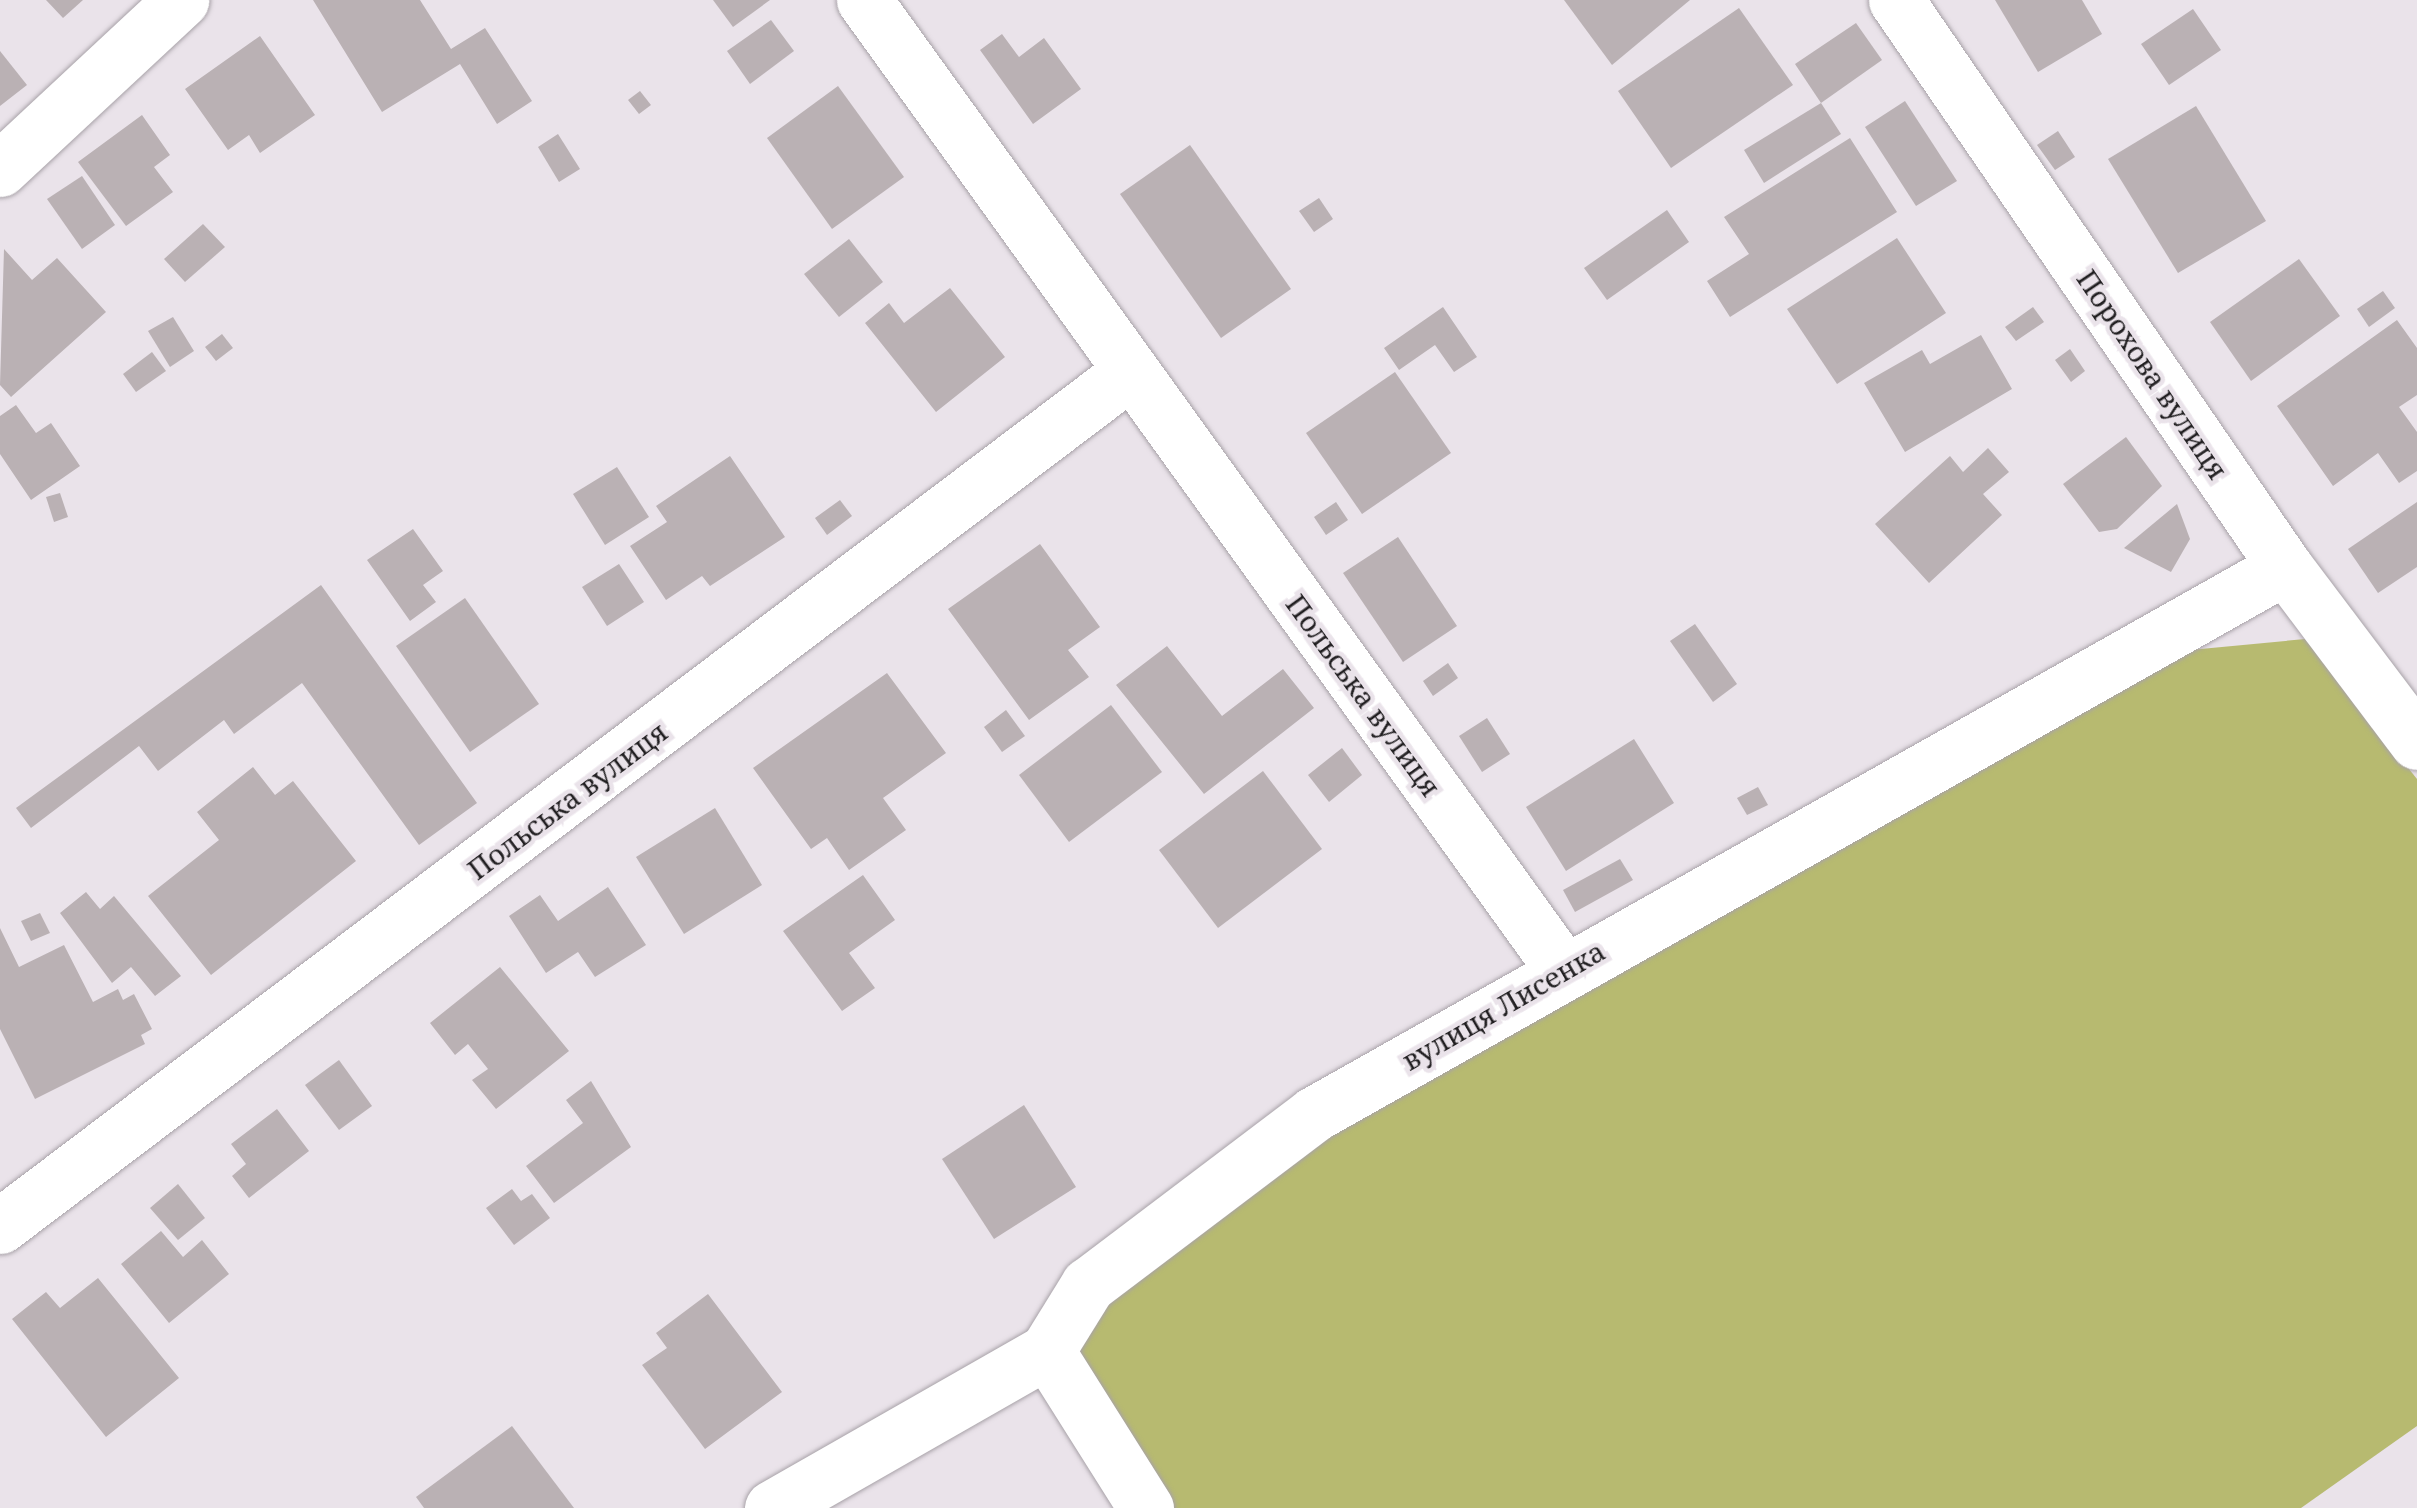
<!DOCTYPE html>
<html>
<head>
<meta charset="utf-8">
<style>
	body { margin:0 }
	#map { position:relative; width:2417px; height:1508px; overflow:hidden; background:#eae3ea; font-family:"Noto Serif",serif }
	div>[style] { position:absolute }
	.green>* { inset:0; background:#b7ba70 }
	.building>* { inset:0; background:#bab1b4 }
	.roads { filter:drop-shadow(0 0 2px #a8a2a8) drop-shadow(0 0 2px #a8a2a8) }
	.minor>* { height:55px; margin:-27.5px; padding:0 27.5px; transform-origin:27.5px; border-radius:27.5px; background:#fff }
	span { translate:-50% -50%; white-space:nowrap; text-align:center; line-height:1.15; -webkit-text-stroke:9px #eae3ea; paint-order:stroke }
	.street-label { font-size:28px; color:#211f21 }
</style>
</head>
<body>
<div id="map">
	<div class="green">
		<i style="clip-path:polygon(2305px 639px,2417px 779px,2417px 1426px,2301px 1508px,1164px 1508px,1068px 1351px,1082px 1314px,1312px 1136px,2169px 652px)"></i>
	</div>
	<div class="building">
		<i style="clip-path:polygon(46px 0,83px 0,63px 18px)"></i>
		<i style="clip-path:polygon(313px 0,420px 0,451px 49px,485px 28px,532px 101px,497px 124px,460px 64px,382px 112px)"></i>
		<i style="clip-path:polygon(713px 0,770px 0,733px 27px)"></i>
		<i style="clip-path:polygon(1564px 0,1690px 0,1612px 65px)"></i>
		<i style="clip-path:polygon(1995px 0,2082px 0,2102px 34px,2038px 72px)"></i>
		<i style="clip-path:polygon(1739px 8px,1793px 85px,1671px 168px,1618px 91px)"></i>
		<i style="clip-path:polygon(2193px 9px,2221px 50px,2169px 85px,2141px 44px)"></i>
		<i style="clip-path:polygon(771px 20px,794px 51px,750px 84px,727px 51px)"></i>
		<i style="clip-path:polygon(1856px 23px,1882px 60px,1821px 103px,1795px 64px)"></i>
		<i style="clip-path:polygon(1002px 34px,1019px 57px,1044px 38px,1081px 89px,1033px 124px,980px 50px)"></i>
		<i style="clip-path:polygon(260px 36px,315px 115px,260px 153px,249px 135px,228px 150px,185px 89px)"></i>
		<i style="clip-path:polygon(0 51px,27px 85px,0 106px)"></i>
		<i style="clip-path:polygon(838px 86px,904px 177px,832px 229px,767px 138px)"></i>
		<i style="clip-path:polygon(640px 91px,651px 105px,639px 114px,628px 100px)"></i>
		<i style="clip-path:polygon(1905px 101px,1957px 181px,1916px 206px,1865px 127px)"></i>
		<i style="clip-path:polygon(1821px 103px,1841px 134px,1764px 183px,1744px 150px)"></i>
		<i style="clip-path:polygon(2196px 106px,2266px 221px,2178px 273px,2108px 159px)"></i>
		<i style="clip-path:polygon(142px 115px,170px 155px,154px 167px,173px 192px,126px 226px,78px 162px)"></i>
		<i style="clip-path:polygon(2058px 131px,2075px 157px,2055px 170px,2037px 145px)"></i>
		<i style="clip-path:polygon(558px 134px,580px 169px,559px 182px,538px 147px)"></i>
		<i style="clip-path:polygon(1850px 138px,1897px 212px,1730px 317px,1707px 281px,1749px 254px,1724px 217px)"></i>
		<i style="clip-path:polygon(1190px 145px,1291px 289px,1221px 338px,1120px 194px)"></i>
		<i style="clip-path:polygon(82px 176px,115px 225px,82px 249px,47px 199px)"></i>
		<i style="clip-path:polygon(1319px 198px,1333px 219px,1314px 232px,1299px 211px)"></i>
		<i style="clip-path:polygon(1667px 210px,1689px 242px,1607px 300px,1584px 268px)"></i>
		<i style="clip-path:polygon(203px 224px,225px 247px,185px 282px,164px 259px)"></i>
		<i style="clip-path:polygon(1897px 238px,1946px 313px,1837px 384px,1787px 309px)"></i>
		<i style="clip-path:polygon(849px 239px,883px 282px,839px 317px,804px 274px)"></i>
		<i style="clip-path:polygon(4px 249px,32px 280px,57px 258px,106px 312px,11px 397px,0 385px)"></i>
		<i style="clip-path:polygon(2299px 259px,2340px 316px,2251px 381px,2210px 322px)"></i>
		<i style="clip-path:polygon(950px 288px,1005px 357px,936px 412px,865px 323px,889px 303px,904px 323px)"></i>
		<i style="clip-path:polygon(2383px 291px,2395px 308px,2369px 327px,2357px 309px)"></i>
		<i style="clip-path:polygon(1443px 307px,1477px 357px,1454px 372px,1435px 345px,1399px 370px,1384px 348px)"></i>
		<i style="clip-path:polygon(2033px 307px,2044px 322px,2016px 341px,2005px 327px)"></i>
		<i style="clip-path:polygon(173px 317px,194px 351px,170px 367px,148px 331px)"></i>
		<i style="clip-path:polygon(2397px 320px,2417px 348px,2417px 395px,2399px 407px,2417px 432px,2417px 471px,2399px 483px,2378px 453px,2333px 486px,2277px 406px)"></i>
		<i style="clip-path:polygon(222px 334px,233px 348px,216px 361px,205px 347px)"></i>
		<i style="clip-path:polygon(1981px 335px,2012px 389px,1905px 452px,1864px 383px,1922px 350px,1930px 364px)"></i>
		<i style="clip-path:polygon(2070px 349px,2085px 371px,2071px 382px,2055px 360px)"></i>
		<i style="clip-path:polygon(152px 352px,166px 371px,136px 392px,123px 374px)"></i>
		<i style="clip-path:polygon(1395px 372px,1451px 453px,1362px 514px,1306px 433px)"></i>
		<i style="clip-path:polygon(16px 405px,36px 433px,51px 423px,80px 466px,31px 500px,0 454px,0 416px)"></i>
		<i style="clip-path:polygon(2126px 437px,2162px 486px,2117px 529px,2099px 532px,2063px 484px)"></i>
		<i style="clip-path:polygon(1988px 448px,2009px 472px,1983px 494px,2002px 515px,1929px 583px,1875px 524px,1950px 456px,1963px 472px)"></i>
		<i style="clip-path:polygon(730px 456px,785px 537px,710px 586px,702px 576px,666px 600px,630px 546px,667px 522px,656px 506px)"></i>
		<i style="clip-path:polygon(617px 467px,649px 517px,605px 545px,573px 494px)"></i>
		<i style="clip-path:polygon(60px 493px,68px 517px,54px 522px,46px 497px)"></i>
		<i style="clip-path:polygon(840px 500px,852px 516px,827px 535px,815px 518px)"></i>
		<i style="clip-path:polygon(1336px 502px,1348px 520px,1326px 535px,1314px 517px)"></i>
		<i style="clip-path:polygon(2417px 502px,2417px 567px,2378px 593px,2348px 549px)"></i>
		<i style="clip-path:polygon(2177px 504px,2190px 539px,2171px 572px,2124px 548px)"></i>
		<i style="clip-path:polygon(413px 529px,443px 571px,423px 585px,436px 602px,410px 621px,367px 560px)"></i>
		<i style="clip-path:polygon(1398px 537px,1457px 626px,1403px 662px,1343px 573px)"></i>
		<i style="clip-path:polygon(1040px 544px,1100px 627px,1068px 650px,1089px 677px,1029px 720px,948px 609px)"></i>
		<i style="clip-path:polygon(619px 564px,644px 602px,607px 626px,582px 587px)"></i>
		<i style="clip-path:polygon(321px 585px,477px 803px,419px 845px,302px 683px,234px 734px,224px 720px,158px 771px,139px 746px,31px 828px,16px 808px)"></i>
		<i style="clip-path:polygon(465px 598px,539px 704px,470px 752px,396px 646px)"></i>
		<i style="clip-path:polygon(1695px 624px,1737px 684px,1713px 702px,1670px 641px)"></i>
		<i style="clip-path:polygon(1167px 646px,1222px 716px,1283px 669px,1314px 708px,1204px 794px,1116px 685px)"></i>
		<i style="clip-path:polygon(1448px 663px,1458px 678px,1433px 696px,1423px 681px)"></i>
		<i style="clip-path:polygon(887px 673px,946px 753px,883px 798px,906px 830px,849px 870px,827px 838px,811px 849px,753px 768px)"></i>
		<i style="clip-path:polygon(1111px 705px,1162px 772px,1069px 842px,1019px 775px)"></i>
		<i style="clip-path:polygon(1006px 710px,1025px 736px,1002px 752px,984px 727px)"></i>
		<i style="clip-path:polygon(1487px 718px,1510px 754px,1482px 772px,1459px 736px)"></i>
		<i style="clip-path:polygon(1634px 739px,1674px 803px,1566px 871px,1526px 807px)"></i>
		<i style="clip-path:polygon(1342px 748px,1362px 775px,1329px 802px,1308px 775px)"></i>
		<i style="clip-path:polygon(253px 767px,275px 795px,293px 781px,356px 861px,211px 975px,148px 896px,219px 840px,197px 812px)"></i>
		<i style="clip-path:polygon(1263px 771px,1322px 849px,1218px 928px,1159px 850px)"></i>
		<i style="clip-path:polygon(1758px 787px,1768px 805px,1747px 815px,1737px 798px)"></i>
		<i style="clip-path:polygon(715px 808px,762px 885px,684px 934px,636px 857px)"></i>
		<i style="clip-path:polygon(1620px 859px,1633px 880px,1575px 912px,1563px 890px)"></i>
		<i style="clip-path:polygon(863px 875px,895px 920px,849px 953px,875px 988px,842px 1011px,783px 931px)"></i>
		<i style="clip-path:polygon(608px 887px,646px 945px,595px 977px,578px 952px,546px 973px,509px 916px,540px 895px,558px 921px)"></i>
		<i style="clip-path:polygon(86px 892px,100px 909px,114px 896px,181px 976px,155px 996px,131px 967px,112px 983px,60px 913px)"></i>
		<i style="clip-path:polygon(40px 913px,50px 933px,31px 941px,21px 921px)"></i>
		<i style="clip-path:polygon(0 928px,19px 967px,64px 945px,93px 1002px,118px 989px,123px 1000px,134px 994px,152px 1029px,141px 1035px,145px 1044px,35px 1099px,0 1029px)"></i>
		<i style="clip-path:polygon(500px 967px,569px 1051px,496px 1109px,472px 1080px,488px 1069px,468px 1044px,455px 1055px,430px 1023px)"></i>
		<i style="clip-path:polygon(339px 1060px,372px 1106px,339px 1130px,305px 1085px)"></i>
		<i style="clip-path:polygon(591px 1081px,631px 1147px,554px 1203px,526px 1166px,583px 1123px,566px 1100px)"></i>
		<i style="clip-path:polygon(1024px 1105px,1076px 1187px,994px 1239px,942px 1159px)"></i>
		<i style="clip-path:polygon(277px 1109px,309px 1151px,249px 1198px,232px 1176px,246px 1164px,231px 1144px)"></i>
		<i style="clip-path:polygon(178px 1184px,205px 1218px,178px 1240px,150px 1208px)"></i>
		<i style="clip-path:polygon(512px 1189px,521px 1201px,532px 1194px,550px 1218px,514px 1245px,486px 1208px)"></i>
		<i style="clip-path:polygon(161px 1231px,183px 1257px,202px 1240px,229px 1274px,169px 1323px,121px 1264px)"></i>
		<i style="clip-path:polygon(98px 1278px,179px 1378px,106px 1437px,12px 1319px,46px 1292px,60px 1308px)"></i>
		<i style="clip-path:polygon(708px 1294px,782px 1392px,705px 1449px,642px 1365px,667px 1348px,656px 1333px)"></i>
		<i style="clip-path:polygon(512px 1426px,574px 1508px,424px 1508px,416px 1497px)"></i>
	</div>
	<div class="roads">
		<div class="minor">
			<i style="left:864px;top:0;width:1196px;rotate:54.22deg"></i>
			<i style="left:1896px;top:0;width:688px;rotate:55.55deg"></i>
			<i style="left:2285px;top:567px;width:219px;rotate:53deg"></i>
			<i style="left:0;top:169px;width:248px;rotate:-43deg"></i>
			<i style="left:0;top:1226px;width:1418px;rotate:-37.09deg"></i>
			<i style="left:1047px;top:1351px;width:186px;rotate:57.8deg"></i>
			<i style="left:772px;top:1508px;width:317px;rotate:-29.7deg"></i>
			<i style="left:1047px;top:1351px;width:78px;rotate:-58.2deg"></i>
			<i style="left:1088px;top:1285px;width:283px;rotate:-37.1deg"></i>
			<i style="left:1314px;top:1114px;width:1114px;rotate:-29.39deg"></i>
		</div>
	</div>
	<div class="street-label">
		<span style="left:2153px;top:374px;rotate:56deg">Порохова вулиця</span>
		<span style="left:1364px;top:695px;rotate:54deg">Польська вулиця</span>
		<span style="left:567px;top:800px;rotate:-37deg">Польська вулиця</span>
		<span style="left:1503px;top:1005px;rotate:-30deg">вулиця Лисенка</span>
	</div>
</div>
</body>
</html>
